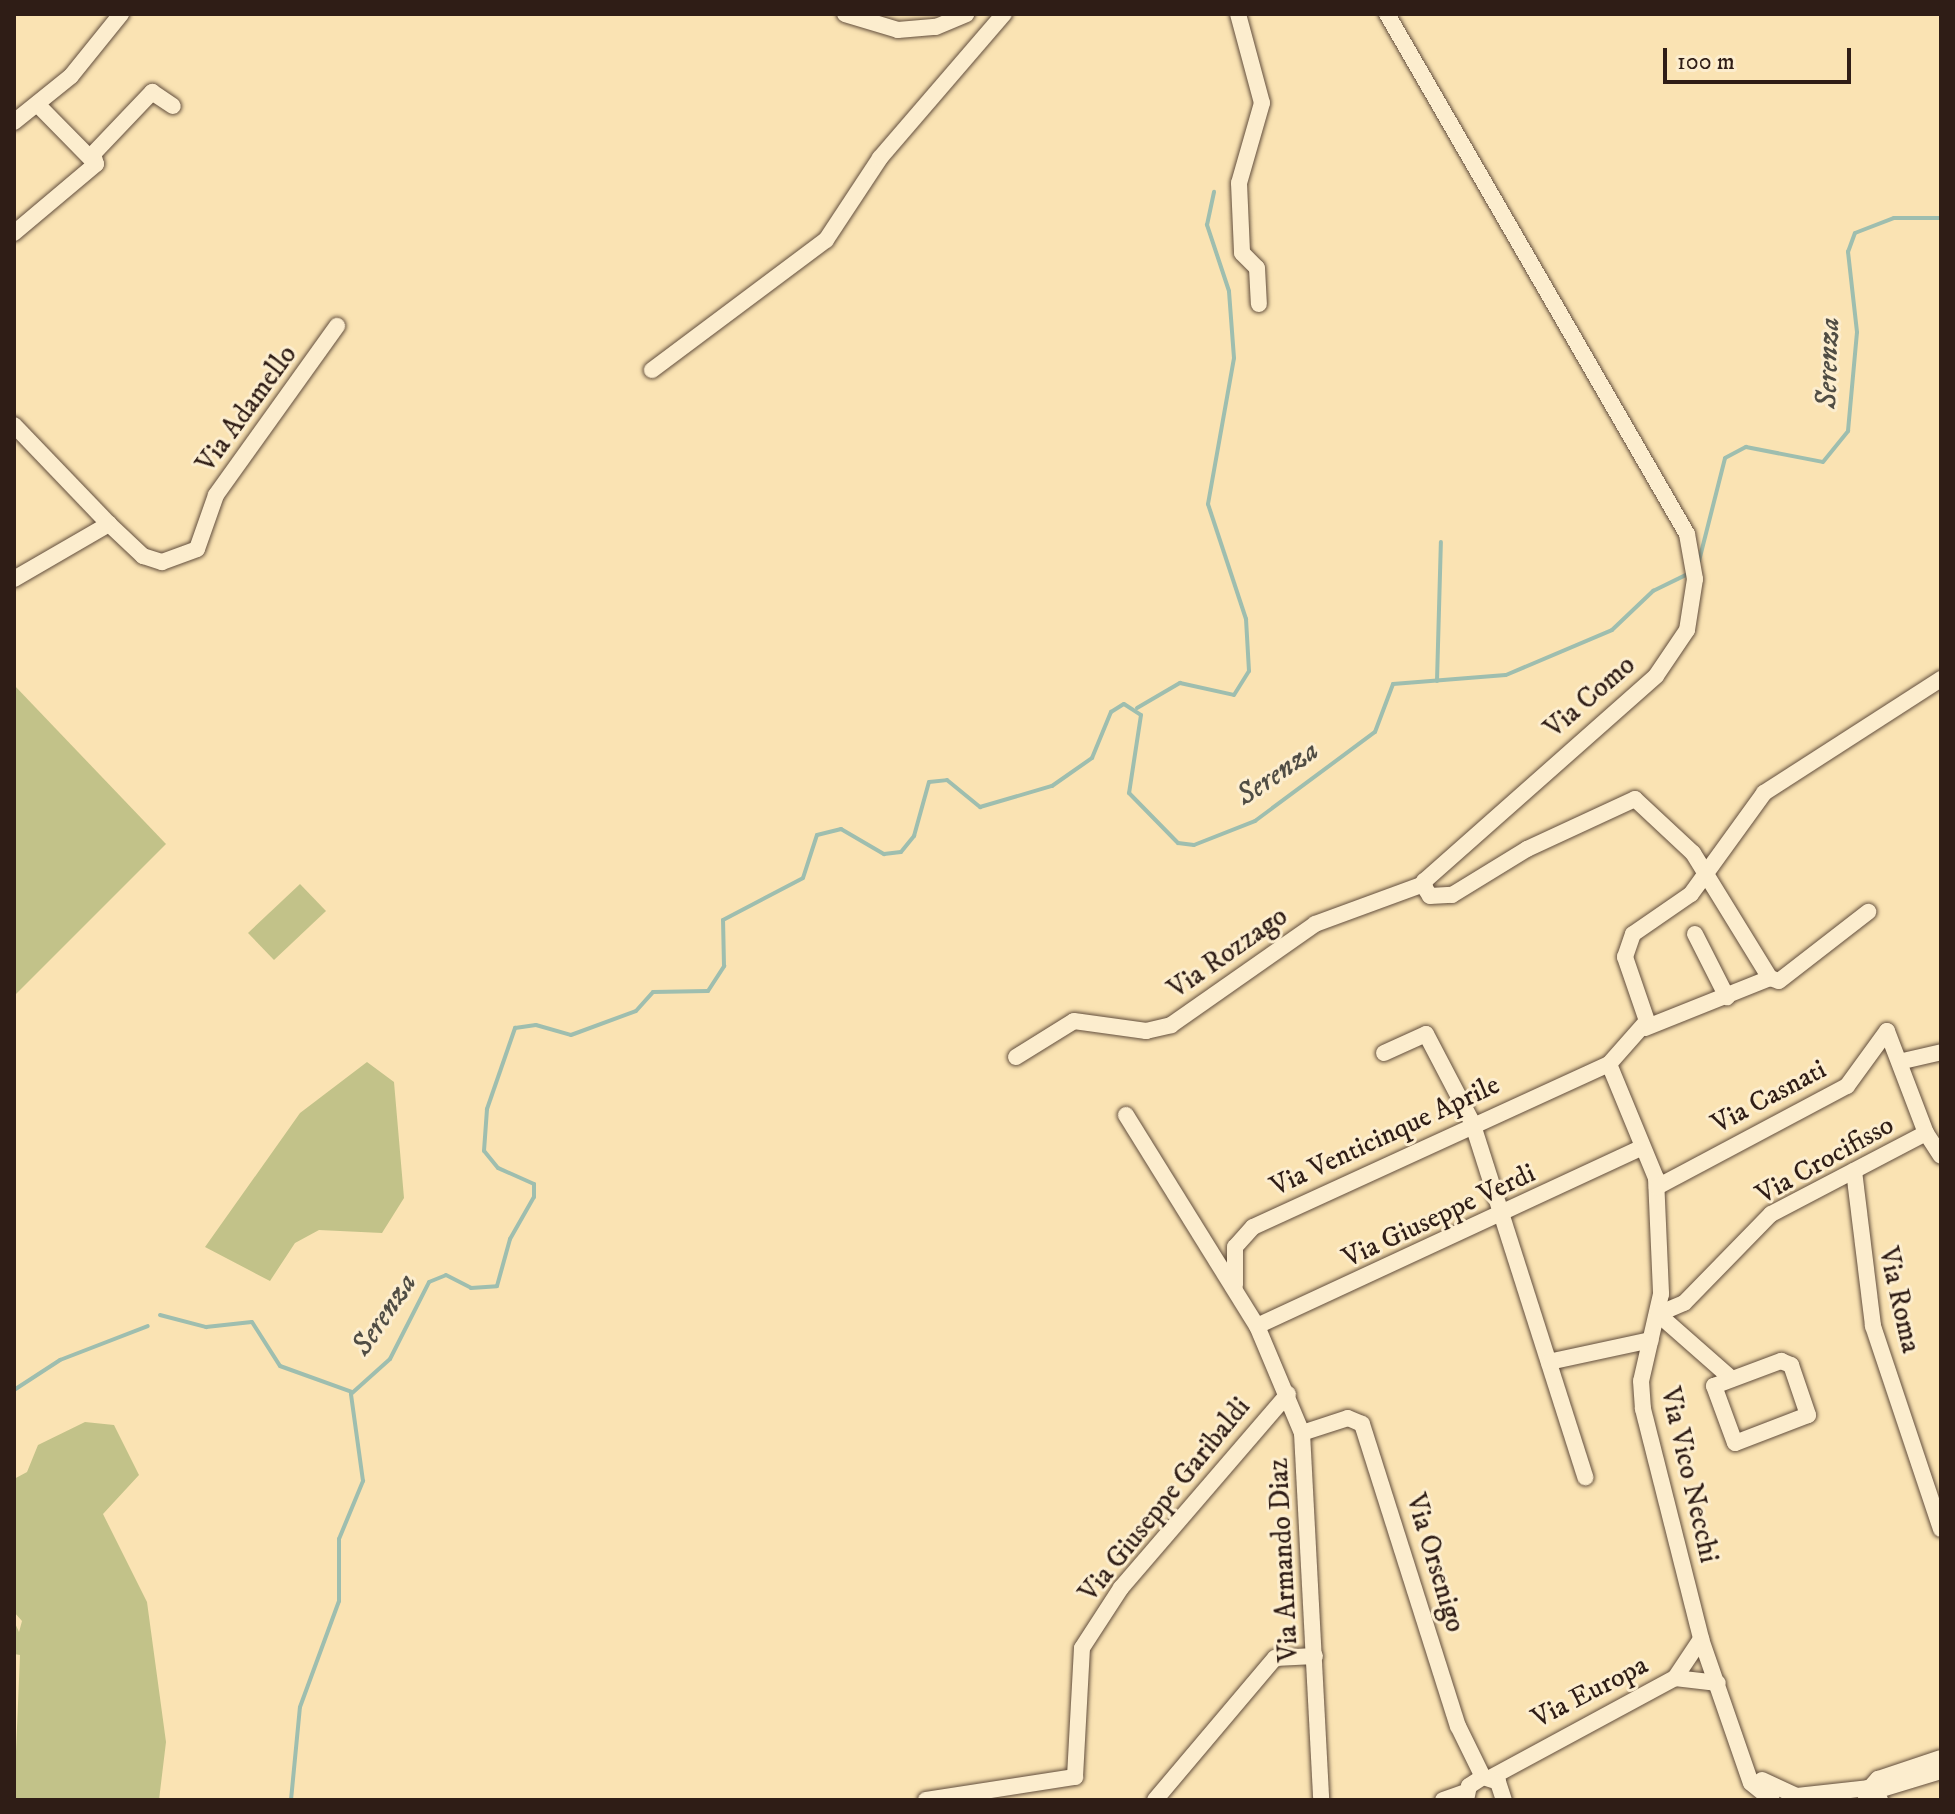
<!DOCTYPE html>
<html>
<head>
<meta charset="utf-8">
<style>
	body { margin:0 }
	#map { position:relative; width:1955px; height:1814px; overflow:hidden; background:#fae3b3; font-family:"IM FELL DW Pica",serif }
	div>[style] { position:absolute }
	.green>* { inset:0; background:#c2c289 }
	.stream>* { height:4px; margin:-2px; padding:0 2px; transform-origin:2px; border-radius:2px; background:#9ebeaf }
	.roads { filter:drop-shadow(0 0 2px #624e3d) drop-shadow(0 0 2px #624e3d) }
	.minor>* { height:16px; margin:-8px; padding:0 8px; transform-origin:8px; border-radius:8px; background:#fcedce }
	span { translate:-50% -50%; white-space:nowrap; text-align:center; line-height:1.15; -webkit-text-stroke:6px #fcedce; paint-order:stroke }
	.street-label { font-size:28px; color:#2f1d16 }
	.water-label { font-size:30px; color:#504d44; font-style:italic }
	.frame { position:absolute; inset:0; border:16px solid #2f1d16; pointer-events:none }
	.scale { position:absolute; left:1663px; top:48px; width:188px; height:36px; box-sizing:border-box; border:4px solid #2f1d16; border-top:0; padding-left:10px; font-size:24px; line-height:28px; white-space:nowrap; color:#2f1d16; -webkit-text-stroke:6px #fcedce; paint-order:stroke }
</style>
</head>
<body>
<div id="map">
	<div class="green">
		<i style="clip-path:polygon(14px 685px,166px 844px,14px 996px)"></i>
		<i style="clip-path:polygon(300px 884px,326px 911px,274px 960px,248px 933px)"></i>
		<i style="clip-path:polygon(367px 1062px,394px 1082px,404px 1198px,382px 1233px,319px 1230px,295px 1243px,270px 1281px,205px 1247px,300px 1113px)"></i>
		<i style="clip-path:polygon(85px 1422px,114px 1425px,139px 1475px,103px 1514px,147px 1602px,166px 1742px,159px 1800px,14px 1800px,20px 1655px,14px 1654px,14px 1621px,19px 1632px,22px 1621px,14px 1612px,14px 1479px,27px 1472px,38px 1445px)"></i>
	</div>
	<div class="stream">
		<i style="left:1699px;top:561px;width:106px;rotate:-75.8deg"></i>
		<i style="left:1725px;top:458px;width:24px;rotate:-28deg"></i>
		<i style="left:1746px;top:447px;width:78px;rotate:11deg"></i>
		<i style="left:1823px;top:462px;width:40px;rotate:-51deg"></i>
		<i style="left:1848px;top:431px;width:99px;rotate:-84.8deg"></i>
		<i style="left:1857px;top:332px;width:81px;rotate:-96.4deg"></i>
		<i style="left:1848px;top:252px;width:20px;rotate:-70deg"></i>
		<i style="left:1855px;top:233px;width:42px;rotate:-21deg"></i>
		<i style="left:1894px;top:218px;width:47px"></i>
		<i style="left:1437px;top:681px;width:139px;rotate:-88.4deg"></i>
		<i style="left:1137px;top:708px;width:50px;rotate:-30.2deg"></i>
		<i style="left:1180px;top:683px;width:55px;rotate:12.5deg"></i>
		<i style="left:1234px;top:695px;width:28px;rotate:-58deg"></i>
		<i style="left:1249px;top:671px;width:52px;rotate:-93.3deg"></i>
		<i style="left:1246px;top:619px;width:121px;rotate:-108.3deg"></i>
		<i style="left:1208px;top:504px;width:148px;rotate:-79.9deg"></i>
		<i style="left:1234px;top:358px;width:67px;rotate:-94.3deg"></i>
		<i style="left:1229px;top:291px;width:70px;rotate:-108.4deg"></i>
		<i style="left:1207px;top:225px;width:34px;rotate:-78deg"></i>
		<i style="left:160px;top:1315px;width:48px;rotate:14.6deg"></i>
		<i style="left:206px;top:1327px;width:46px;rotate:-6.2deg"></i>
		<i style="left:252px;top:1322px;width:52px;rotate:57.5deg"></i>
		<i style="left:280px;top:1366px;width:77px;rotate:19.9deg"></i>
		<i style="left:14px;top:1390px;width:55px;rotate:-33.1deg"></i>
		<i style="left:60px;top:1360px;width:94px;rotate:-21.1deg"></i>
		<i style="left:291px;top:1800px;width:93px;rotate:-84.5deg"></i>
		<i style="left:300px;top:1707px;width:113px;rotate:-69.8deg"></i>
		<i style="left:339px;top:1601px;width:62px;rotate:-90deg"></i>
		<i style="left:339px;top:1539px;width:63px;rotate:-67.5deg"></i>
		<i style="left:363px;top:1481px;width:88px;rotate:-97.9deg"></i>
		<i style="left:351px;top:1394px;width:52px;rotate:-41.9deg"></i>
		<i style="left:390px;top:1359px;width:86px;rotate:-63.1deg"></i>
		<i style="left:429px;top:1282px;width:18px;rotate:-22deg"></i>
		<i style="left:446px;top:1275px;width:28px;rotate:27deg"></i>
		<i style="left:471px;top:1288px;width:26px;rotate:-4deg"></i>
		<i style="left:497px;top:1286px;width:49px;rotate:-74.5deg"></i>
		<i style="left:510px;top:1239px;width:48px;rotate:-60.3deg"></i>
		<i style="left:534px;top:1197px;width:13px;rotate:-90deg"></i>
		<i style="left:534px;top:1184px;width:39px;rotate:-156deg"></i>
		<i style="left:498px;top:1168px;width:22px;rotate:-129deg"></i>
		<i style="left:484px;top:1151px;width:42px;rotate:-85.9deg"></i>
		<i style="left:487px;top:1109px;width:86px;rotate:-70.9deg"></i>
		<i style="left:515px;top:1028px;width:21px;rotate:-8deg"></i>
		<i style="left:536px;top:1025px;width:36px;rotate:16deg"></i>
		<i style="left:571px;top:1035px;width:69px;rotate:-20.3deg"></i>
		<i style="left:636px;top:1011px;width:25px;rotate:-48deg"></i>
		<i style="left:653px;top:992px;width:55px;rotate:-1deg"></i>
		<i style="left:708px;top:991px;width:30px;rotate:-57deg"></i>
		<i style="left:724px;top:966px;width:46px;rotate:-91.2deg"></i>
		<i style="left:723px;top:920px;width:90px;rotate:-27.7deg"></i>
		<i style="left:803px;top:878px;width:45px;rotate:-72deg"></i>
		<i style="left:817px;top:835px;width:25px;rotate:-14deg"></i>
		<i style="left:841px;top:829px;width:50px;rotate:30.2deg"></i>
		<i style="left:884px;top:854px;width:17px;rotate:-7deg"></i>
		<i style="left:901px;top:852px;width:21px;rotate:-51deg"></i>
		<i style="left:914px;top:836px;width:56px;rotate:-74.5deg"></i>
		<i style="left:929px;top:782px;width:18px;rotate:-6deg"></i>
		<i style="left:947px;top:780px;width:43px;rotate:39.3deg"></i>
		<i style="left:980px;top:807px;width:75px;rotate:-16.3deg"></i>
		<i style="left:1052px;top:786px;width:49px;rotate:-35deg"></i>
		<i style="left:1092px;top:758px;width:50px;rotate:-67.6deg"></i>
		<i style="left:1111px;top:712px;width:15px;rotate:-32deg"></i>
		<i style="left:1124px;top:704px;width:20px;rotate:33deg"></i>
		<i style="left:1141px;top:715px;width:79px;rotate:98.7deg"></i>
		<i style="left:1129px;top:793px;width:70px;rotate:45.6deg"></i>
		<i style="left:1178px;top:843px;width:16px;rotate:7deg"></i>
		<i style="left:1194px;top:845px;width:66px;rotate:-21.5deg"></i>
		<i style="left:1255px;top:821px;width:149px;rotate:-36.6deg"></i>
		<i style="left:1375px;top:732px;width:51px;rotate:-69.4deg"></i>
		<i style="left:1393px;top:684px;width:113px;rotate:-4.6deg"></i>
		<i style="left:1506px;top:675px;width:115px;rotate:-23deg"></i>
		<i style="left:1612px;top:630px;width:57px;rotate:-43.6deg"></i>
		<i style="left:1653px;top:591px;width:39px;rotate:-26deg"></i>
	</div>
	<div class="roads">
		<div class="minor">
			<i style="left:845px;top:14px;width:55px;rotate:16.8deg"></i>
			<i style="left:898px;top:30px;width:38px;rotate:-5deg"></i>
			<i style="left:936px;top:27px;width:33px;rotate:-23deg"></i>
			<i style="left:1238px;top:14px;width:92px;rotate:74.9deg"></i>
			<i style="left:1262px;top:103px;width:83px;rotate:106deg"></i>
			<i style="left:1239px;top:183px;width:70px;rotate:87.5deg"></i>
			<i style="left:1242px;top:253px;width:21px;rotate:45deg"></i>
			<i style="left:1257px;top:268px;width:36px;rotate:87deg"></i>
			<i style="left:1387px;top:14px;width:600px;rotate:60.02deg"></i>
			<i style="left:1687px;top:534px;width:46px;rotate:79.9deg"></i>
			<i style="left:1695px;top:579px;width:52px;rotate:98.9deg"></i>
			<i style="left:1687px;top:630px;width:55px;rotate:124deg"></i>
			<i style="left:1656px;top:676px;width:310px;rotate:138.5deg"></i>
			<i style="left:1424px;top:881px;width:7px;rotate:82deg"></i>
			<i style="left:1425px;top:888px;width:9px;rotate:58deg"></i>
			<i style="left:1430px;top:896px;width:22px;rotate:-3deg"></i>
			<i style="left:1452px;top:895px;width:88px;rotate:-31.5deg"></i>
			<i style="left:1527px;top:849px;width:119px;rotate:-24.8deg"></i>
			<i style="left:1635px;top:799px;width:79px;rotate:43deg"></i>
			<i style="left:1693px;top:853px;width:147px;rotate:58.4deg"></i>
			<i style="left:37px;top:104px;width:84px;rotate:45.5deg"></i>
			<i style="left:14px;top:122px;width:73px;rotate:-38.9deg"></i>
			<i style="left:71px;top:76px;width:80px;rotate:-51.1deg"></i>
			<i style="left:14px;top:233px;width:107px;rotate:-40.1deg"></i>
			<i style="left:96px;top:164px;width:10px;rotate:-107deg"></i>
			<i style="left:93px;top:154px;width:86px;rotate:-46.4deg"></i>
			<i style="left:152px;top:92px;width:25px;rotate:34deg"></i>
			<i style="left:652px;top:370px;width:217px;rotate:-36.8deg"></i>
			<i style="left:826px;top:240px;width:98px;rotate:-56.6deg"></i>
			<i style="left:880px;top:158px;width:190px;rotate:-49.3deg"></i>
			<i style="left:14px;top:425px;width:137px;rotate:46.2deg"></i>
			<i style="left:14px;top:579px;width:110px;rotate:-30.1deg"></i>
			<i style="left:109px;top:524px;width:47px;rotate:43.3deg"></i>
			<i style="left:143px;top:556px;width:20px;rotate:18deg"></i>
			<i style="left:162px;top:562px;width:37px;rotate:-20deg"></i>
			<i style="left:197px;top:549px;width:57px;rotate:-70.6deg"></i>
			<i style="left:216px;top:495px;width:208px;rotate:-54.4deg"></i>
			<i style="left:1695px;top:934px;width:71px;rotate:63.1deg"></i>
			<i style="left:1645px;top:1028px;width:135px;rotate:-21.8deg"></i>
			<i style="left:1770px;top:978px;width:9px;rotate:18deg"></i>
			<i style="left:1779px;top:981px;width:113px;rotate:-37.8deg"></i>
			<i style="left:1384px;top:1053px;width:46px;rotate:-24.3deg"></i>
			<i style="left:1426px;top:1034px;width:99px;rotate:62.4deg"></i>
			<i style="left:1472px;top:1122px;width:373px;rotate:72.3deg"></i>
			<i style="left:1016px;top:1057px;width:68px;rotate:-31.8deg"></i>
			<i style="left:1074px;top:1021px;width:73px;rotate:7.9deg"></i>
			<i style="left:1146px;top:1031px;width:26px;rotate:-13deg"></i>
			<i style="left:1171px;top:1025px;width:176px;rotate:-35deg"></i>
			<i style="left:1315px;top:924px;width:116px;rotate:-20.2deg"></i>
			<i style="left:1903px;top:1061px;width:39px;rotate:-13deg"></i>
			<i style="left:1609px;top:1064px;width:123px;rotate:67.6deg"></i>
			<i style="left:1656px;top:1178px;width:116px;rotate:87.5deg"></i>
			<i style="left:1661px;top:1294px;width:89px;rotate:102.9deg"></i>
			<i style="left:1641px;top:1381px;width:28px;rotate:86deg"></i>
			<i style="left:1643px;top:1409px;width:237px;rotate:75.8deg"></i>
			<i style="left:1701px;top:1639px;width:152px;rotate:70.9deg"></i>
			<i style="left:1751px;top:1783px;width:27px;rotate:39deg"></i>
			<i style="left:1609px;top:1064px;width:57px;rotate:-48.5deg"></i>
			<i style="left:1647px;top:1021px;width:68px;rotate:-109deg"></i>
			<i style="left:1625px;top:957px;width:24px;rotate:-71deg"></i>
			<i style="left:1633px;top:934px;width:70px;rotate:-34.6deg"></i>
			<i style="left:1691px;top:894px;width:125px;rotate:-54.1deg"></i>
			<i style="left:1764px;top:793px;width:211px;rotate:-32.8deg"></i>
			<i style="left:1126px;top:1115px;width:248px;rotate:58.2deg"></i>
			<i style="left:1257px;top:1326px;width:116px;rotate:67.2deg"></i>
			<i style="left:1302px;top:1433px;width:367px;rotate:87deg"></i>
			<i style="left:1926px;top:1133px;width:27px;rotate:57deg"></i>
			<i style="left:1854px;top:1171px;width:156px;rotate:83deg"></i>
			<i style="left:1873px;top:1326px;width:214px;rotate:71.5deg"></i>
			<i style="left:1657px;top:1187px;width:215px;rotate:-28deg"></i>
			<i style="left:1847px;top:1086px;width:68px;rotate:-54deg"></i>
			<i style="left:1887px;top:1031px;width:109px;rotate:69.1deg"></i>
			<i style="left:1926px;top:1133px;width:175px;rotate:152.4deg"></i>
			<i style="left:1771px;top:1214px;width:124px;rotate:134.3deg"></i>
			<i style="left:1684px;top:1303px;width:28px;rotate:157deg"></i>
			<i style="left:1658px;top:1314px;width:98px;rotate:41.3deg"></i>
			<i style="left:1235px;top:1285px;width:38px;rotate:-90deg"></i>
			<i style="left:1235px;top:1247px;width:27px;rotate:-48deg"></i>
			<i style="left:1253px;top:1227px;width:392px;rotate:-24.6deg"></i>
			<i style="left:1257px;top:1326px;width:423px;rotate:-24.9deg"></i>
			<i style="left:1781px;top:1361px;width:11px;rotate:22deg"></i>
			<i style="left:1791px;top:1365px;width:53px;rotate:71.2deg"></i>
			<i style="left:1808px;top:1415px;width:78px;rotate:159deg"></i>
			<i style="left:1735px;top:1443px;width:61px;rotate:-110.2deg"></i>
			<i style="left:1714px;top:1386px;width:72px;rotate:-20.5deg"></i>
			<i style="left:1549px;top:1362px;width:104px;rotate:-12.2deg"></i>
			<i style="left:1302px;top:1433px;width:48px;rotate:-18.1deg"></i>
			<i style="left:1348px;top:1418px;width:15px;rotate:23deg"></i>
			<i style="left:1362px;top:1424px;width:317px;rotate:72.4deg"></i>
			<i style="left:1458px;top:1726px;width:57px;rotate:63.9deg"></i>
			<i style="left:1675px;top:1678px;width:43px;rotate:6.6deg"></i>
			<i style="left:1490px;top:1778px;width:210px;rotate:-28.4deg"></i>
			<i style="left:1675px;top:1678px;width:47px;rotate:-56.3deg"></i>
			<i style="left:1762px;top:1780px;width:38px;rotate:25deg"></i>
			<i style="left:1797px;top:1796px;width:71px;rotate:-6.4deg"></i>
			<i style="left:1868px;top:1788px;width:17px;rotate:45deg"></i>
			<i style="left:1868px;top:1790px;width:15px;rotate:-48deg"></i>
			<i style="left:1878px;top:1779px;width:66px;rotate:-18.4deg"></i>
			<i style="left:1865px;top:1794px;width:79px;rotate:-16.8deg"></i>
			<i style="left:926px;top:1800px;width:151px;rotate:-8.8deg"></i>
			<i style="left:1075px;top:1777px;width:129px;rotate:-86.9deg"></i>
			<i style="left:1082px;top:1648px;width:72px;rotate:-57deg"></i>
			<i style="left:1121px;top:1588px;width:256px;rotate:-49.3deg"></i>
			<i style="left:1155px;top:1800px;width:186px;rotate:-49.8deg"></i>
			<i style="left:1275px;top:1658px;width:40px;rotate:-2.9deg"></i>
			<i style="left:1443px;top:1800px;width:24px;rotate:-19deg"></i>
			<i style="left:1466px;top:1800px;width:14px;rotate:-78deg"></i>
			<i style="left:1469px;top:1786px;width:17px;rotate:-33deg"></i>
			<i style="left:1483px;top:1777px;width:16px;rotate:18deg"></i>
			<i style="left:1498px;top:1782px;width:19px;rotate:72deg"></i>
		</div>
	</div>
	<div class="street-label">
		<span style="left:247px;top:409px;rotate:-54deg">Via Adamello</span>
		<span style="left:1590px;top:697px;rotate:-41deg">Via Como</span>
		<span style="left:1228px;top:953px;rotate:-35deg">Via Rozzago</span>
		<span style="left:1769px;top:1097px;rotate:-28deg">Via Casnati</span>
		<span style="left:1385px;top:1136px;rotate:-25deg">Via Venticinque Aprile</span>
		<span style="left:1825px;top:1160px;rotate:-29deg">Via Crocifisso</span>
		<span style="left:1439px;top:1216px;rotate:-25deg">Via Giuseppe Verdi</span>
		<span style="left:1899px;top:1300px;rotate:77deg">Via Roma</span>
		<span style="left:1689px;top:1475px;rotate:77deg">Via Vico Necchi</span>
		<span style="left:1165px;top:1500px;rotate:-51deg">Via Giuseppe Garibaldi</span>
		<span style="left:1284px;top:1560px;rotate:-93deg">Via Armando Diaz</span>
		<span style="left:1435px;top:1563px;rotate:73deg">Via Orsenigo</span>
		<span style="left:1590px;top:1692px;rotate:-27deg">Via Europa</span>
	</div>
	<div class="water-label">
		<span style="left:1829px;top:363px;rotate:-88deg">Serenza</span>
		<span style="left:1278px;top:774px;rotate:-34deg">Serenza</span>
		<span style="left:385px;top:1315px;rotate:-56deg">Serenza</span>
	</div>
	<div class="frame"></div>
	<div class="scale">100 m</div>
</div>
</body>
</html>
